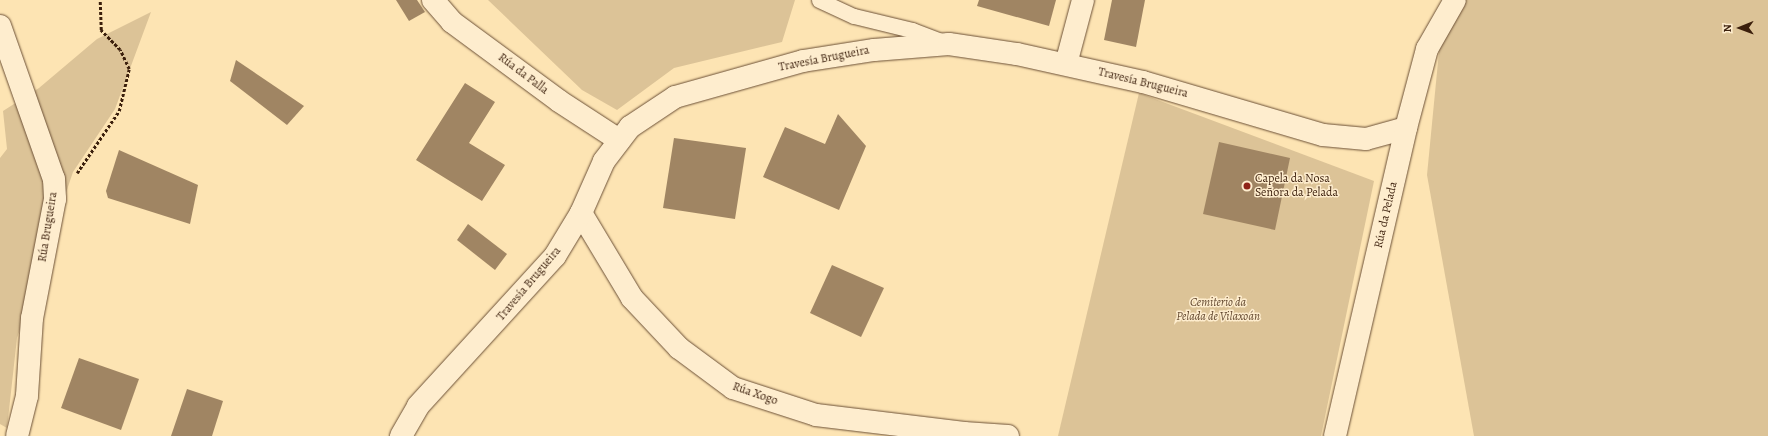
<!DOCTYPE html>
<html>
<head>
<meta charset="utf-8">
<style>
	body { margin:0 }
	#map { position:relative; width:1768px; height:436px; overflow:hidden; background:#fde4b3; font-family:Alegreya,serif }
	div>[style] { position:absolute }
	.green>* { inset:0; background:#dcc397 }
	.building>* { inset:0; background:#a08563 }
	.path>* { height:2.5px; margin-top:-1.25px; transform-origin:0; background:repeating-linear-gradient(90deg,#3b1f0c 0 3px,transparent 0 5px) }
	.roads { filter:drop-shadow(0 0 1px #6c5036) drop-shadow(0 0 1px #6c5036) }
	.service>* { height:15px; margin:-7.5px; padding:0 7.5px; transform-origin:7.5px; border-radius:7.5px; background:#feedce }
	.minor>* { height:22px; margin:-11px; padding:0 11px; transform-origin:11px; border-radius:11px; background:#feedce }
	.dots>* { width:11px; height:11px; translate:-50% -50%; box-sizing:border-box; border:2px solid #feedce; border-radius:50% }
	span { translate:-50% -50%; white-space:nowrap; text-align:center; line-height:1.15; -webkit-text-stroke:3px #feedce; paint-order:stroke }
	.street-label { font-size:12px; color:#3b1f0c }
	.poi-label { font-size:12px; color:#3b1f0c }
	.left { translate:0 -50%; text-align:left }
	.park-label { font-size:12px; color:#63482f; font-style:italic }
	.north { position:absolute; left:1720px; top:8px; width:40px; height:40px; -webkit-text-stroke:3px #feedce; paint-order:stroke; rotate:269deg; font-size:11px; font-weight:700; line-height:16px; text-align:center; color:#3b1f0c }
	.north::after { content:''; display:block; margin:auto; width:14px; height:18px; background:#3b1f0c; clip-path:polygon(50% 0,100% 100%,50% 72%,0 100%) }
</style>
</head>
<body>
<div id="map">
	<div class="green">
		<i style="clip-path:polygon(488px 0,795px 0,782px 42px,674px 68px,617px 110px,582px 90px)"></i>
		<i style="clip-path:polygon(1444px 0,1768px 0,1768px 436px,1474px 436px,1427px 175px)"></i>
		<i style="clip-path:polygon(151px 12px,115px 109px,73px 172px,17px 338px,7px 428px,0 424px,0 158px,7px 149px,3px 111px,39px 88px,97px 39px)"></i>
		<i style="clip-path:polygon(1139px 93px,1374px 181px,1321px 436px,1058px 436px)"></i>
	</div>
	<div class="building">
		<i style="clip-path:polygon(396px 0,417px 0,425px 12px,409px 21px)"></i>
		<i style="clip-path:polygon(979px 0,1056px 0,1049px 26px,977px 6px)"></i>
		<i style="clip-path:polygon(1112px 0,1145px 0,1136px 47px,1104px 40px)"></i>
		<i style="clip-path:polygon(236px 60px,304px 106px,287px 125px,230px 81px)"></i>
		<i style="clip-path:polygon(465px 83px,495px 102px,469px 143px,505px 165px,482px 201px,416px 160px)"></i>
		<i style="clip-path:polygon(838px 114px,866px 146px,839px 210px,763px 177px,785px 127px,825px 144px)"></i>
		<i style="clip-path:polygon(674px 138px,746px 148px,735px 219px,663px 208px)"></i>
		<i style="clip-path:polygon(1219px 142px,1290px 158px,1275px 230px,1203px 214px)"></i>
		<i style="clip-path:polygon(119px 150px,198px 185px,190px 224px,108px 198px,106px 191px)"></i>
		<i style="clip-path:polygon(468px 224px,507px 254px,495px 270px,457px 240px)"></i>
		<i style="clip-path:polygon(832px 265px,884px 288px,861px 337px,810px 313px)"></i>
		<i style="clip-path:polygon(79px 358px,139px 379px,121px 430px,61px 408px)"></i>
		<i style="clip-path:polygon(187px 389px,223px 401px,212px 436px,171px 436px)"></i>
	</div>
	<div class="path">
		<i style="left:77px;top:173px;width:75px;rotate:-55.9deg"></i>
		<i style="left:119px;top:111px;width:43px;rotate:-76.6deg"></i>
		<i style="left:129px;top:69px;width:21px;rotate:-115deg"></i>
		<i style="left:120px;top:50px;width:28px;rotate:-134deg"></i>
		<i style="left:101px;top:30px;width:30px;rotate:-92deg"></i>
	</div>
	<div class="roads">
		<div class="service">
			<i style="left:819px;top:0;width:38px;rotate:25deg"></i>
			<i style="left:854px;top:16px;width:60px;rotate:13.6deg"></i>
			<i style="left:912px;top:30px;width:33px;rotate:21deg"></i>
		</div>
		<div class="minor">
			<i style="left:433px;top:0;width:29px;rotate:49deg"></i>
			<i style="left:452px;top:22px;width:133px;rotate:36.4deg"></i>
			<i style="left:559px;top:101px;width:72px;rotate:33deg"></i>
			<i style="left:0;top:26px;width:162px;rotate:70.6deg"></i>
			<i style="left:54px;top:179px;width:20px;rotate:87deg"></i>
			<i style="left:55px;top:199px;width:121px;rotate:100.9deg"></i>
			<i style="left:32px;top:318px;width:78px;rotate:93.7deg"></i>
			<i style="left:27px;top:396px;width:41px;rotate:104deg"></i>
			<i style="left:1066px;top:64px;width:66px;rotate:-75.1deg"></i>
			<i style="left:581px;top:213px;width:99px;rotate:59deg"></i>
			<i style="left:632px;top:298px;width:69px;rotate:46.8deg"></i>
			<i style="left:679px;top:348px;width:67px;rotate:36.5deg"></i>
			<i style="left:733px;top:388px;width:87px;rotate:18deg"></i>
			<i style="left:816px;top:415px;width:149px;rotate:6.9deg"></i>
			<i style="left:964px;top:433px;width:44px;rotate:3.9deg"></i>
			<i style="left:401px;top:436px;width:34px;rotate:-60deg"></i>
			<i style="left:418px;top:406px;width:203px;rotate:-47.6deg"></i>
			<i style="left:555px;top:256px;width:50px;rotate:-58.8deg"></i>
			<i style="left:581px;top:213px;width:57px;rotate:-66.1deg"></i>
			<i style="left:604px;top:161px;width:43px;rotate:-52.6deg"></i>
			<i style="left:630px;top:127px;width:54px;rotate:-33.7deg"></i>
			<i style="left:675px;top:97px;width:133px;rotate:-15.7deg"></i>
			<i style="left:803px;top:61px;width:72px;rotate:-8.8deg"></i>
			<i style="left:874px;top:50px;width:75px;rotate:-4.6deg"></i>
			<i style="left:949px;top:44px;width:69px;rotate:8.4deg"></i>
			<i style="left:1017px;top:54px;width:129px;rotate:12.5deg"></i>
			<i style="left:1143px;top:82px;width:188px;rotate:16.4deg"></i>
			<i style="left:1323px;top:135px;width:43px;rotate:5.3deg"></i>
			<i style="left:1366px;top:139px;width:41px;rotate:-15.4deg"></i>
			<i style="left:1335px;top:436px;width:316px;rotate:-77deg"></i>
			<i style="left:1406px;top:128px;width:82px;rotate:-75.1deg"></i>
			<i style="left:1427px;top:49px;width:56px;rotate:-60.3deg"></i>
		</div>
	</div>
	<div class="dots">
		<i style="left:1247px;top:186px;background:#8f2418"></i>
	</div>
	<div class="street-label">
		<span style="left:824px;top:59px;rotate:-11deg">Travesía Brugueira</span>
		<span style="left:523px;top:74px;rotate:37deg">Rúa da Palla</span>
		<span style="left:1143px;top:83px;rotate:14deg">Travesía Brugueira</span>
		<span style="left:1386px;top:215px;rotate:-77deg">Rúa da Pelada</span>
		<span style="left:48px;top:227px;rotate:-81deg">Rúa Brugueira</span>
		<span style="left:529px;top:284px;rotate:-50deg">Travesía Brugueira</span>
		<span style="left:755px;top:394px;rotate:19deg">Rúa Xogo</span>
	</div>
	<div class="poi-label">
		<span class="left" style="left:1255px;top:186px">Capela da Nosa<br>Señora da Pelada</span>
	</div>
	<div class="park-label">
		<span style="left:1218px;top:310px">Cemiterio da<br>Pelada de Vilaxoán</span>
	</div>
	<div class="north">N</div>
</div>
</body>
</html>
